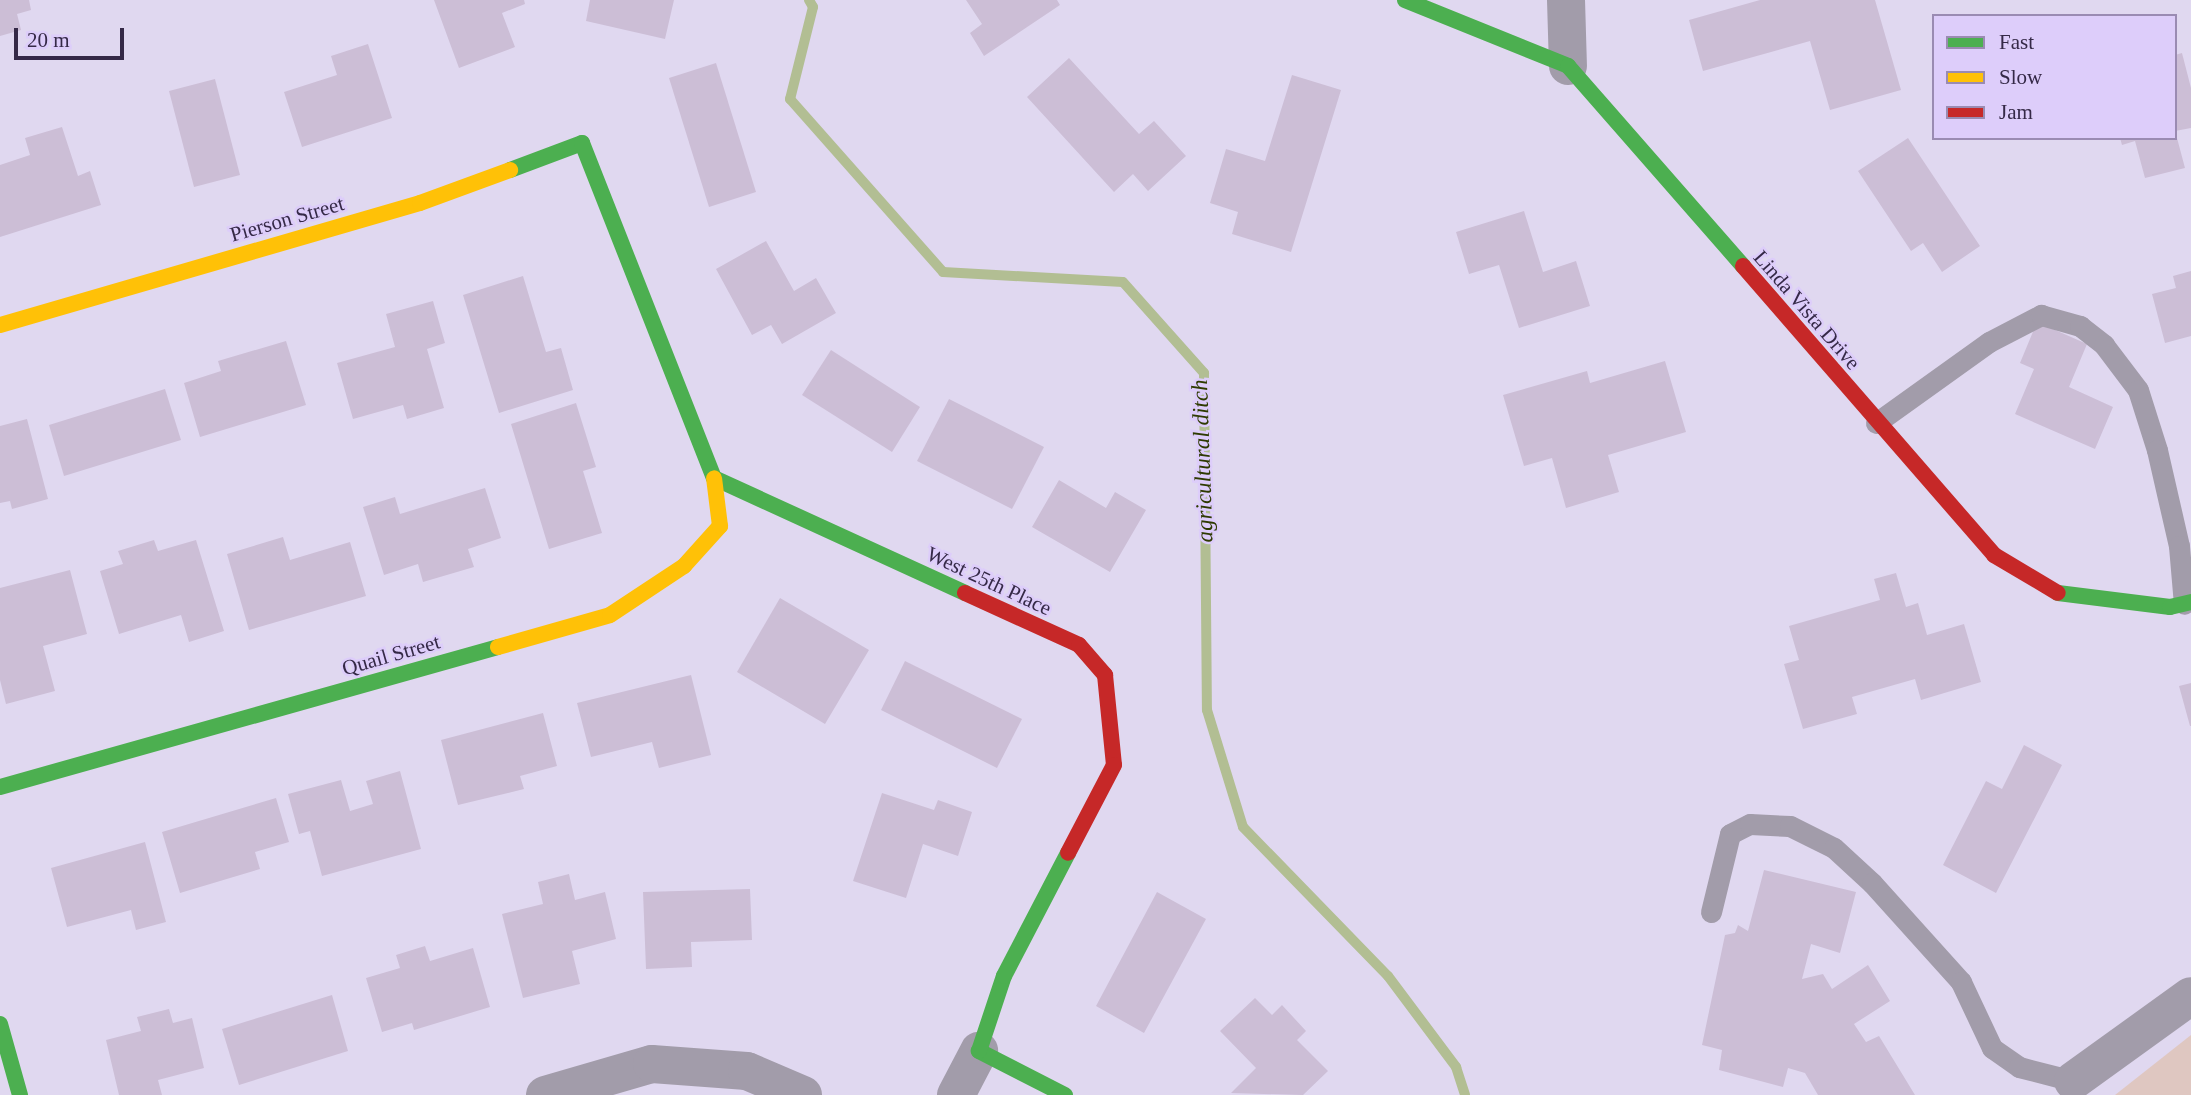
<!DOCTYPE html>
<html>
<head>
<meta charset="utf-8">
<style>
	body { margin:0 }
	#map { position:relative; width:2191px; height:1095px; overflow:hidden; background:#e0d8f0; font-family:"Times New Roman",serif }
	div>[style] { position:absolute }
	.green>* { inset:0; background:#dfc7c1 }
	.stream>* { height:10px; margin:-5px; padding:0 5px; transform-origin:5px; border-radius:5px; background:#b2be93 }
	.building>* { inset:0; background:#ccbed6 }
	.lane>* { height:21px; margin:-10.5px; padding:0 10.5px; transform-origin:10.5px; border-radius:10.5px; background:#a29caa }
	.street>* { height:38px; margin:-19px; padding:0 19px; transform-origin:19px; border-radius:19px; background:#a29caa }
	.fast>* { height:16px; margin:-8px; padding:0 8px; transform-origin:8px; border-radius:8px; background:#4caf50 }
	.slow>* { height:16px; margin:-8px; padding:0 8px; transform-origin:8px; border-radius:8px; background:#ffc107 }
	.jam>* { height:16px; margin:-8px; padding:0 8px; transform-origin:8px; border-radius:8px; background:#c62828 }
	span { translate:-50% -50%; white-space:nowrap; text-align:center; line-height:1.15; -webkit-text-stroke:5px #ddcdfa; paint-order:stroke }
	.street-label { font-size:21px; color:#352947 }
	.water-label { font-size:23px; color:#2e3a01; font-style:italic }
	.legend { position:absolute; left:1932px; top:14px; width:245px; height:126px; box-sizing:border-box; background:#ddcdfa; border:2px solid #9a8bb2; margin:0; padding:9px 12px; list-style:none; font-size:21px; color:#352947 }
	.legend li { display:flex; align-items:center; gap:14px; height:35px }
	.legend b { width:35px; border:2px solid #9a8bb2 }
	.scale { position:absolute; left:14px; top:28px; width:110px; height:32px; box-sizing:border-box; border:4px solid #352947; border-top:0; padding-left:9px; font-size:21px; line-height:24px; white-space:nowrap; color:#352947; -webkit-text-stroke:5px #ddcdfa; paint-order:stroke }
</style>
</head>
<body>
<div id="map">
	<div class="green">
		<i style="clip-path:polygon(2191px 1035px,2191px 1095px,2115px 1095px)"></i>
	</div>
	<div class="stream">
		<i style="left:809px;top:0;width:8px;rotate:60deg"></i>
		<i style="left:813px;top:7px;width:95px;rotate:104deg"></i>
		<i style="left:790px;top:99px;width:231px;rotate:48.5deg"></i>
		<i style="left:943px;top:272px;width:180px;rotate:3.2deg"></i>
		<i style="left:1123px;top:282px;width:122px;rotate:48.3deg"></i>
		<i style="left:1204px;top:373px;width:337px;rotate:89.5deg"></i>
		<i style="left:1207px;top:710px;width:122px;rotate:72.9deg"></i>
		<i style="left:1243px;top:827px;width:208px;rotate:45.8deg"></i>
		<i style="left:1388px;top:976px;width:114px;rotate:53.2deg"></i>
		<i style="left:1456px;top:1067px;width:29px;rotate:72deg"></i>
	</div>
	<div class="building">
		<i style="clip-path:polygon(0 0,29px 0,31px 10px,17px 14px,21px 30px,0 36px)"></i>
		<i style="clip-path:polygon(434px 0,524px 0,525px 4px,502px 13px,515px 47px,459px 68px)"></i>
		<i style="clip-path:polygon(590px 0,674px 0,665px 39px,586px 21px)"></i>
		<i style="clip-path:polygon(966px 0,1057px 0,1060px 5px,984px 56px,970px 33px,982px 24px)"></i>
		<i style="clip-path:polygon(1760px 0,1875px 0,1901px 90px,1830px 110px,1810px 41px,1703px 71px,1689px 20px)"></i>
		<i style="clip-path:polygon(368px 44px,392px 118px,302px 147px,284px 92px,337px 75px,331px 56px)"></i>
		<i style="clip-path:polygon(2182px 53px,2191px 88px,2191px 128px,2175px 131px,2175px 55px)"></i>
		<i style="clip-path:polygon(1069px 58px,1139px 134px,1154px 121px,1186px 156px,1148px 191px,1133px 174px,1114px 192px,1027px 97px)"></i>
		<i style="clip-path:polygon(716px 63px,756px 192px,709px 207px,669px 78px)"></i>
		<i style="clip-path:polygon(1292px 75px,1341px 90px,1291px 252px,1232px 234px,1238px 212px,1210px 203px,1226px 149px,1265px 161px)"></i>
		<i style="clip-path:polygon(215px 79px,240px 175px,194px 187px,169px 91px)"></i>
		<i style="clip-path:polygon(62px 127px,78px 176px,90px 171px,101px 205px,0 237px,0 165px,30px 155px,25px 138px)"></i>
		<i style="clip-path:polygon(1908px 138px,1980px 246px,1942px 272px,1923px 243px,1911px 251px,1858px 171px)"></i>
		<i style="clip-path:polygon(2120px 138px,2177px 138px,2185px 168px,2145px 178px,2135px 141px,2122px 145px)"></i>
		<i style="clip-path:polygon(1524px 211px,1543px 272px,1576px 261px,1590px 306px,1519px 328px,1499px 265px,1469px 274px,1456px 232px)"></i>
		<i style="clip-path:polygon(766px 241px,794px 291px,816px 278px,836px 313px,782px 344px,771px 325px,752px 335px,716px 269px)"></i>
		<i style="clip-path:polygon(2191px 271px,2191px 336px,2165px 343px,2152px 294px,2176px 288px,2173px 276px)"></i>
		<i style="clip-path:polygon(523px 276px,546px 352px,561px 348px,573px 390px,499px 413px,463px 295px)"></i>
		<i style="clip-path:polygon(433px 301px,445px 343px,427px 349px,444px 408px,407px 419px,403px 405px,353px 419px,337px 363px,395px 347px,386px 314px)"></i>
		<i style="clip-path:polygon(2037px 322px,2087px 344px,2069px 387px,2113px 407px,2095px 449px,2015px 414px,2034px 369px,2020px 363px)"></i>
		<i style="clip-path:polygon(286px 341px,306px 405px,200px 437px,184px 383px,221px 371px,218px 361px)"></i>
		<i style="clip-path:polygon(831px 350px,920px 407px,892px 452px,802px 395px)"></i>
		<i style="clip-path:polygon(1665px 361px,1686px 432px,1608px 455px,1619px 492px,1566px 508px,1552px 458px,1524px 466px,1503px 395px,1587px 371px,1590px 383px)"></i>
		<i style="clip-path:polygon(165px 389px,181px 440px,64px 476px,49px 425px)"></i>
		<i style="clip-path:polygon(949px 399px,1044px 447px,1012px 509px,917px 461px)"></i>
		<i style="clip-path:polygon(576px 403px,596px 467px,583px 471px,602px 533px,549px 549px,511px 424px)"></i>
		<i style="clip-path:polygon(27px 419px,48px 499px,12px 509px,10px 501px,0 503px,0 426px)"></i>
		<i style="clip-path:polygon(1059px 480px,1106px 508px,1115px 492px,1146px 510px,1110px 572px,1032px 527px)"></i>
		<i style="clip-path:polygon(485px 488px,501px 538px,468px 549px,474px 567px,423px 582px,418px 564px,384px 575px,363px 507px,395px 497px,400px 514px)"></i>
		<i style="clip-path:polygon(283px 537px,290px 560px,350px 542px,366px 596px,249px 630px,227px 554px)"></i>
		<i style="clip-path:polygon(154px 540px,158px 551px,196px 540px,224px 631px,189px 642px,181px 615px,119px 634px,100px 571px,123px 564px,118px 551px)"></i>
		<i style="clip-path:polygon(70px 570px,87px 634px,43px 646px,55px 691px,6px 704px,0 680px,0 588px)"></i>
		<i style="clip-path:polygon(1896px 573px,1906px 607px,1918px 603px,1927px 635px,1964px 624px,1981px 682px,1921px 700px,1915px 679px,1852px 697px,1857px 714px,1803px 729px,1784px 664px,1799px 660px,1789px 626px,1880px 600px,1874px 579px)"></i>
		<i style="clip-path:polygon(780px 598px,869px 650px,825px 724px,737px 672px)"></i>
		<i style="clip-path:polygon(905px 661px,1022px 719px,997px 768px,881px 710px)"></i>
		<i style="clip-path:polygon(691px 675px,711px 755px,659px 768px,652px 742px,591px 757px,577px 703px)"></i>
		<i style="clip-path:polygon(2191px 683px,2191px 726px,2190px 726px,2179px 686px)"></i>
		<i style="clip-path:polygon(543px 713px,557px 766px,520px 776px,524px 789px,458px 805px,441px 740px)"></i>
		<i style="clip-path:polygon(2024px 745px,2062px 765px,1996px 893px,1943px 865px,1986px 781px,2002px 789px)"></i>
		<i style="clip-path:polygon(400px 771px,421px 849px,322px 876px,310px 831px,299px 834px,288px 794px,341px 780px,350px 811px,373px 804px,366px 781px)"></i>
		<i style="clip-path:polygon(882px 793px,934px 810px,938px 800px,972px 812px,958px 856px,923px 844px,906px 898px,853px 881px)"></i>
		<i style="clip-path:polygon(276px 798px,289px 842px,255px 852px,260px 869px,180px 893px,162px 832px)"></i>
		<i style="clip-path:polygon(145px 842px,166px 922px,136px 930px,131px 910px,67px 927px,51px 868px)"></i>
		<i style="clip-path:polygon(1764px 870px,1856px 892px,1840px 953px,1811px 944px,1802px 979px,1823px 974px,1832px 989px,1868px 965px,1890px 1001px,1854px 1024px,1866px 1042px,1879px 1036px,1915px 1095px,1818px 1095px,1805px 1073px,1788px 1068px,1783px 1087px,1719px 1070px,1722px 1050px,1702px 1045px,1725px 935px,1735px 933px,1738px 925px,1748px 931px)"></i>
		<i style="clip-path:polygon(569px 874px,575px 900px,605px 892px,616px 939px,572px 951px,580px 984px,523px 998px,502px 914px,543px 904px,538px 882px)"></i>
		<i style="clip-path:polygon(750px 889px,752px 940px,691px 942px,692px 967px,646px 969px,643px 892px)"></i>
		<i style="clip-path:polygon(1157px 892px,1206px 919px,1144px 1033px,1096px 1006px)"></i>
		<i style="clip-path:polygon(425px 946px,430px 961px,473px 948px,490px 1007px,414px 1030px,412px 1023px,382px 1032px,366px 978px,400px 968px,396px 955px)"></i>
		<i style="clip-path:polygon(332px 995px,348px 1051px,239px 1085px,222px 1029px)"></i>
		<i style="clip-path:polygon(1255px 998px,1272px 1015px,1282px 1005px,1306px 1031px,1297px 1040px,1328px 1071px,1303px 1095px,1231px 1093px,1256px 1068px,1220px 1031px)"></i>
		<i style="clip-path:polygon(169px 1009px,173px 1023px,192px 1018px,204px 1068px,158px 1080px,162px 1095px,119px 1095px,106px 1040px,141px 1031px,137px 1017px)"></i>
	</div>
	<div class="lane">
		<i style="left:1876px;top:423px;width:139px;rotate:-35.6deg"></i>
		<i style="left:1989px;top:342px;width:59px;rotate:-27.4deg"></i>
		<i style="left:2041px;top:315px;width:41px;rotate:15.8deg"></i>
		<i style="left:2080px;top:326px;width:31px;rotate:38deg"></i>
		<i style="left:2104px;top:345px;width:56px;rotate:52.9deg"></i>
		<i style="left:2138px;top:390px;width:63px;rotate:72.4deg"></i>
		<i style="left:2157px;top:450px;width:98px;rotate:77.1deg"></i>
		<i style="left:2179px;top:546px;width:58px;rotate:85.1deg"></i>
		<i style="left:1711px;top:912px;width:80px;rotate:-76.3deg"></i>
		<i style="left:1730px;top:834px;width:22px;rotate:-27deg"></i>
		<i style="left:1750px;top:824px;width:40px;rotate:2.9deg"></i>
		<i style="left:1790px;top:826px;width:49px;rotate:26.6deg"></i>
		<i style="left:1834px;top:848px;width:52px;rotate:42.6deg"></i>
		<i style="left:1872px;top:883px;width:133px;rotate:48deg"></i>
		<i style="left:1961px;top:982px;width:73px;rotate:64.8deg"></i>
		<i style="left:1992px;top:1048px;width:33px;rotate:35deg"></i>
		<i style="left:2019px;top:1067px;width:56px;rotate:14.5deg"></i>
	</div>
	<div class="street">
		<i style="left:1566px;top:0;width:66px;rotate:88.3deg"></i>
		<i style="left:2073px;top:1081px;width:145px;rotate:-35.8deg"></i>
		<i style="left:545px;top:1095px;width:111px;rotate:-16.2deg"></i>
		<i style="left:652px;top:1064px;width:95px;rotate:4.2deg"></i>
		<i style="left:747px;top:1071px;width:61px;rotate:23.2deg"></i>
		<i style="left:956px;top:1095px;width:50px;rotate:-62.4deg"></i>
	</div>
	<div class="fast">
		<i style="left:1405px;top:0;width:176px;rotate:22deg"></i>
		<i style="left:1568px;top:66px;width:266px;rotate:48.8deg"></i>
		<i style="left:510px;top:170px;width:77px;rotate:-20.6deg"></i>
		<i style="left:582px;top:143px;width:360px;rotate:68.5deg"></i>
		<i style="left:714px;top:478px;width:276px;rotate:24.6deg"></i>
		<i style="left:2058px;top:593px;width:113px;rotate:7.1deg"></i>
		<i style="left:2170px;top:607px;width:22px;rotate:-13deg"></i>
		<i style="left:0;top:787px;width:517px;rotate:-15.7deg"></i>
		<i style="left:0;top:1024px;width:74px;rotate:74.3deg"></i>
		<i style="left:1065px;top:1095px;width:97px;rotate:-152.9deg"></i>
		<i style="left:979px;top:1051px;width:79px;rotate:-71.6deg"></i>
		<i style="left:1004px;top:976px;width:139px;rotate:-62.5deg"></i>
	</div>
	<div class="slow">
		<i style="left:0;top:325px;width:437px;rotate:-16.2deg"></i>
		<i style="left:420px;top:203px;width:96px;rotate:-20.1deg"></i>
		<i style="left:498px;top:647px;width:116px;rotate:-15.9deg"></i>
		<i style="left:610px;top:615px;width:89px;rotate:-33.5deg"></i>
		<i style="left:684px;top:566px;width:54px;rotate:-48deg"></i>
		<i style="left:720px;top:526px;width:48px;rotate:-97.1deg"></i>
	</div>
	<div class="jam">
		<i style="left:1743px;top:266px;width:383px;rotate:49deg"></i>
		<i style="left:1994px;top:555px;width:74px;rotate:30.7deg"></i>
		<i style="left:965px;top:593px;width:125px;rotate:24.5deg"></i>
		<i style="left:1079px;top:645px;width:40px;rotate:49deg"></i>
		<i style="left:1105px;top:675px;width:90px;rotate:84.3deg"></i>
		<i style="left:1114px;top:765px;width:99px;rotate:117.6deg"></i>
	</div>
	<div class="street-label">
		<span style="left:287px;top:219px;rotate:-16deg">Pierson Street</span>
		<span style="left:1807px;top:310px;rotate:49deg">Linda Vista Drive</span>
		<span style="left:989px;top:581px;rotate:25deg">West 25th Place</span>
		<span style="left:391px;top:655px;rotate:-16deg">Quail Street</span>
	</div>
	<div class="water-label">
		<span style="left:1203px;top:461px;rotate:-92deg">agricultural ditch</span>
	</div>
	<ul class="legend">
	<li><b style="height:9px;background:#4caf50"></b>Fast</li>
	<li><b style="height:9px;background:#ffc107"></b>Slow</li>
	<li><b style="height:9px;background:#c62828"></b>Jam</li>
	</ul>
	<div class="scale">20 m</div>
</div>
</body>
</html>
